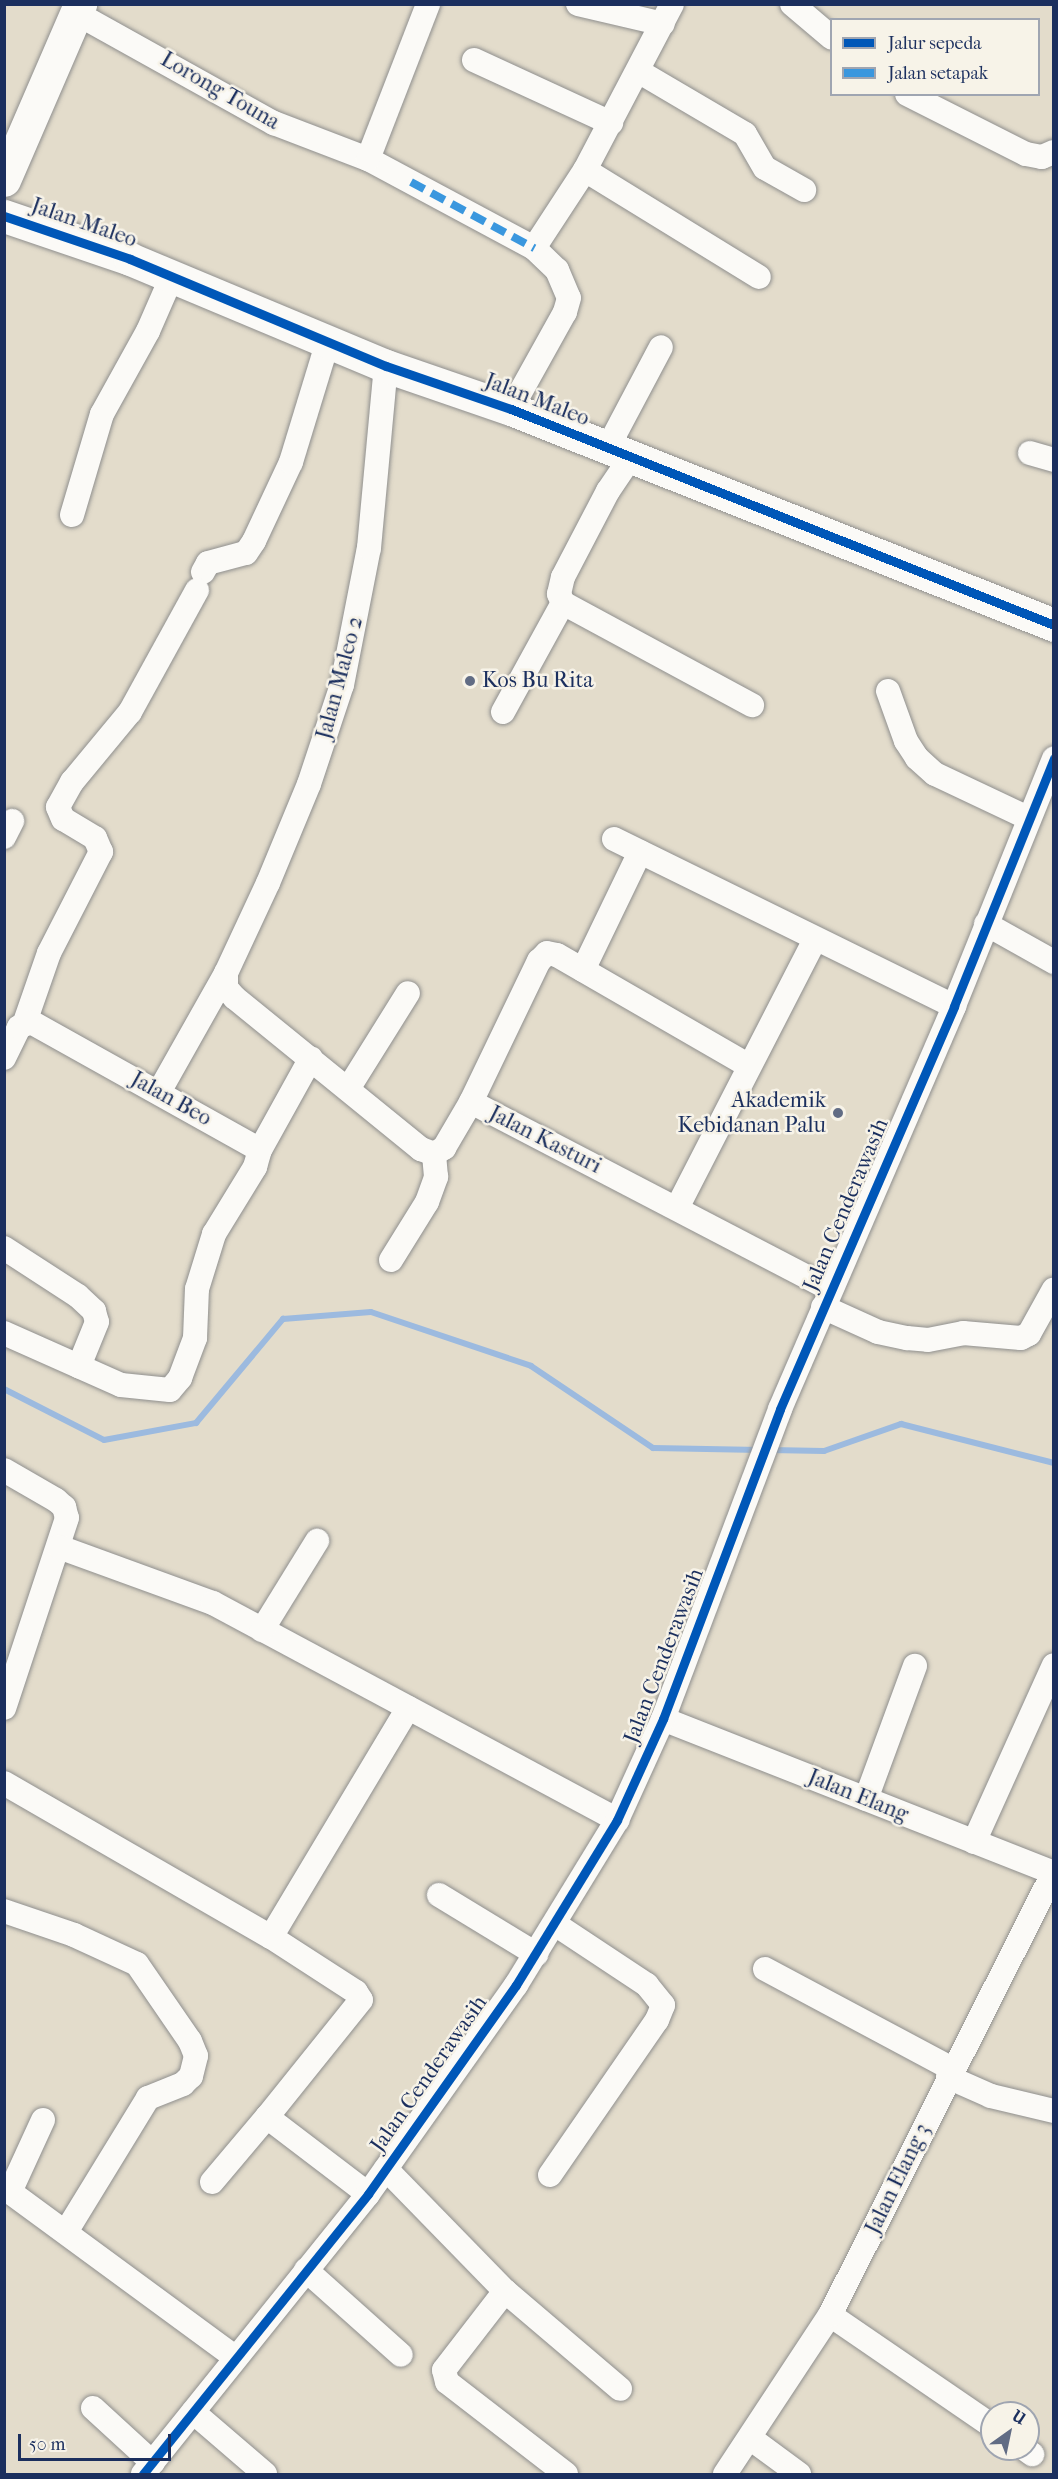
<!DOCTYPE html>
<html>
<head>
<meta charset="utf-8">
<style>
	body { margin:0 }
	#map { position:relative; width:1058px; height:2479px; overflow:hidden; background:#e3dccb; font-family:"IM FELL French Canon",serif }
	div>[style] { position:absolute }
	.stream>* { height:6px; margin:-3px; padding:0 3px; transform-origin:3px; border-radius:3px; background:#9cbadf }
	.roads { filter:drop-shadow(0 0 2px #8f8f8e) drop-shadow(0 0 2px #8f8f8e) }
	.street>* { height:24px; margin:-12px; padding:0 12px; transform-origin:12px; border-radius:12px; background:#fbfaf7 }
	.secondary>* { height:33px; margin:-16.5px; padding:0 16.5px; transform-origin:16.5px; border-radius:16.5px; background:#fbfaf7 }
	.quiet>* { height:8px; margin-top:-4px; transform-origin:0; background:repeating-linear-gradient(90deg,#3a97de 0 15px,transparent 0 23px) }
	.cycleway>* { height:9px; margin:-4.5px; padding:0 4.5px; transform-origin:4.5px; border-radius:4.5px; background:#0057b8 }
	.dots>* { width:16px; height:16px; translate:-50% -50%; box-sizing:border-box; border:3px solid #f7f3e8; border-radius:50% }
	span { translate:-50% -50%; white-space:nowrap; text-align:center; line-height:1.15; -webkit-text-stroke:5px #f7f3e8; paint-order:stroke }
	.street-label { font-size:22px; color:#1b2f5e }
	.poi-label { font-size:22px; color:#1b2f5e }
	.left { translate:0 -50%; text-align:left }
	.right { translate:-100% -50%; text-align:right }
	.frame { position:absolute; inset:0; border:6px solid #1b2f5e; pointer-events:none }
	.legend { position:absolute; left:830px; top:18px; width:210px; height:78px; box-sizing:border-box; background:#f7f3e8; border:2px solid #9fa5b1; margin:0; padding:8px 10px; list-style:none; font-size:18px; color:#1b2f5e }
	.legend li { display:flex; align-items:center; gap:12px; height:30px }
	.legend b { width:30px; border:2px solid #9fa5b1 }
	.north { position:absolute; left:980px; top:2401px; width:60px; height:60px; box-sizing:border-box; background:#f7f3e8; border:2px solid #9fa5b1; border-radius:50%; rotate:33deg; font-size:16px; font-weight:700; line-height:24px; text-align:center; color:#1b2f5e }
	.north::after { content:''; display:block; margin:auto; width:21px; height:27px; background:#616c84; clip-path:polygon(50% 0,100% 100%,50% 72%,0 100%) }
	.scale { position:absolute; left:18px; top:2434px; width:153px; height:27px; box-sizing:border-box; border:3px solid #1b2f5e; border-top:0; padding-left:8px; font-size:18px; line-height:21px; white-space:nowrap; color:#1b2f5e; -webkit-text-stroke:4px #f7f3e8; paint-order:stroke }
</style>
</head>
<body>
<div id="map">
	<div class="stream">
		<i style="left:4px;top:1389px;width:112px;rotate:27deg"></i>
		<i style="left:104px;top:1440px;width:94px;rotate:-10.5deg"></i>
		<i style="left:196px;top:1423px;width:136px;rotate:-50.1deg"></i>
		<i style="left:283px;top:1319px;width:88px;rotate:-4.5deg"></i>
		<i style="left:371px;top:1312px;width:169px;rotate:18.6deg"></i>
		<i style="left:531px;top:1366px;width:147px;rotate:33.9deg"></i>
		<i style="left:653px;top:1448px;width:107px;rotate:1.1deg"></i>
		<i style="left:770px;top:1450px;width:54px;rotate:1.1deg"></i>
		<i style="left:824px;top:1451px;width:82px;rotate:-19.3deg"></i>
		<i style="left:901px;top:1424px;width:158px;rotate:14.3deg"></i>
	</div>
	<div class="roads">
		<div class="street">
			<i style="left:578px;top:4px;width:87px;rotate:13.2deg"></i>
			<i style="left:792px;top:4px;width:52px;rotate:40.4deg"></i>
			<i style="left:76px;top:13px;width:227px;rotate:29.1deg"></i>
			<i style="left:274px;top:123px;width:101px;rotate:21deg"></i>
			<i style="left:368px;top:159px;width:188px;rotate:28.2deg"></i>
			<i style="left:534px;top:248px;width:32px;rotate:44deg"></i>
			<i style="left:557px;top:270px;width:30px;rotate:67deg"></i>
			<i style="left:569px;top:298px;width:15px;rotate:106deg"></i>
			<i style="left:565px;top:312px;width:111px;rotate:119.1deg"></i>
			<i style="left:474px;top:60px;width:151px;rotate:24.7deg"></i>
			<i style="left:638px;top:71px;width:124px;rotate:30.5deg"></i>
			<i style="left:745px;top:134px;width:39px;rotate:60deg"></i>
			<i style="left:765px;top:168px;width:45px;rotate:29.4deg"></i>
			<i style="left:907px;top:94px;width:133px;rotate:26.8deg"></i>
			<i style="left:1026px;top:154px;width:16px;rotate:11deg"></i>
			<i style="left:1042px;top:157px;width:13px;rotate:-23deg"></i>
			<i style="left:368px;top:159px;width:166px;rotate:-68.8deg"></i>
			<i style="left:585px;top:170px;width:204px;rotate:31.6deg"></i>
			<i style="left:534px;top:248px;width:93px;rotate:-56.8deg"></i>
			<i style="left:585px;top:170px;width:187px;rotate:-62.3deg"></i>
			<i style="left:607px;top:449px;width:115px;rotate:-62.1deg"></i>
			<i style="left:1030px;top:453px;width:25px;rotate:16deg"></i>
			<i style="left:72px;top:515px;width:105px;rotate:-73.5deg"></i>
			<i style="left:102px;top:414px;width:95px;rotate:-61deg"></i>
			<i style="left:148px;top:331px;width:60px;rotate:-66.4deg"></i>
			<i style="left:203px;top:572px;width:10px;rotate:-61deg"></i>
			<i style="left:208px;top:563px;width:39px;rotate:-15deg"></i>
			<i style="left:246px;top:553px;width:14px;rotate:-56deg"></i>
			<i style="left:254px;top:541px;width:87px;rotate:-64.9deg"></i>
			<i style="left:291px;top:462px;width:127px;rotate:-73deg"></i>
			<i style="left:563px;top:603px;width:215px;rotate:28.4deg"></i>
			<i style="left:888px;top:691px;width:53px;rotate:70.2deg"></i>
			<i style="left:906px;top:741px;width:20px;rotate:57deg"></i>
			<i style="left:917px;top:758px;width:24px;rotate:42deg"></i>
			<i style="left:935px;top:774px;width:103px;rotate:25.3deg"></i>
			<i style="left:503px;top:712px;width:124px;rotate:-61.2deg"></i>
			<i style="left:563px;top:603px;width:10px;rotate:-114deg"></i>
			<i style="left:559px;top:594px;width:17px;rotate:-77deg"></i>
			<i style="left:563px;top:577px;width:97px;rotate:-62.4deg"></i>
			<i style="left:608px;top:491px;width:40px;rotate:-56deg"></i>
			<i style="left:4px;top:837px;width:18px;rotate:-63deg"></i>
			<i style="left:614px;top:839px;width:379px;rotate:26.2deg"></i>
			<i style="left:986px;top:924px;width:78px;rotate:29.2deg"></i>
			<i style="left:583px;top:970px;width:131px;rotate:-64.2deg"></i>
			<i style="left:226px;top:973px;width:15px;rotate:90deg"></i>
			<i style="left:226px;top:988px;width:13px;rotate:48deg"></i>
			<i style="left:235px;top:998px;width:240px;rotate:39.1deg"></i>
			<i style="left:421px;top:1149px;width:14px;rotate:21deg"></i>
			<i style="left:434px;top:1154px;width:12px;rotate:-31deg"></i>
			<i style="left:444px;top:1148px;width:53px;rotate:-59.6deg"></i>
			<i style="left:471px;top:1102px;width:405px;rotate:27.5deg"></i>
			<i style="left:25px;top:1022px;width:73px;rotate:-70.8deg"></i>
			<i style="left:49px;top:953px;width:114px;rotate:-62.8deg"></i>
			<i style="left:101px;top:852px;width:15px;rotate:-113deg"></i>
			<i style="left:95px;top:838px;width:37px;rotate:-149deg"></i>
			<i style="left:63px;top:819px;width:13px;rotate:-113deg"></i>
			<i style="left:58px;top:807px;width:29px;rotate:-61deg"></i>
			<i style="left:72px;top:782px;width:91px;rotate:-50.4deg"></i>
			<i style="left:130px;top:712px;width:139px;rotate:-61.2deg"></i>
			<i style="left:4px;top:1058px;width:34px;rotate:-64deg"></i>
			<i style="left:19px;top:1027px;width:13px;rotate:-23deg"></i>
			<i style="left:31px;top:1022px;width:262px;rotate:29.2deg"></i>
			<i style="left:260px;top:1150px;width:105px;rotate:-61deg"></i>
			<i style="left:348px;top:1089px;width:113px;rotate:-58deg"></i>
			<i style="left:159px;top:1092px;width:137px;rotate:-60.6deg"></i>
			<i style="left:226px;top:973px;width:99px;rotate:-65deg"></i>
			<i style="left:268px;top:883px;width:107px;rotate:-67.5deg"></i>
			<i style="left:309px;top:784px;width:104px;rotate:-71.6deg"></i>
			<i style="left:342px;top:685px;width:140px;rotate:-78.9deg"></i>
			<i style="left:369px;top:548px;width:183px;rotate:-84.7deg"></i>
			<i style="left:471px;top:1102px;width:157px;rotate:-64.3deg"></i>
			<i style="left:539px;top:961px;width:11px;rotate:-45deg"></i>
			<i style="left:547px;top:953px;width:10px;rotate:11deg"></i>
			<i style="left:557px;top:955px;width:222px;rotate:30deg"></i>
			<i style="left:677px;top:1208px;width:301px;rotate:-62.8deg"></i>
			<i style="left:4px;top:1248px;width:88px;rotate:33deg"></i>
			<i style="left:78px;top:1296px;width:22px;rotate:43deg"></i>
			<i style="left:94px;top:1311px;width:11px;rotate:75deg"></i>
			<i style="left:97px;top:1322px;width:48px;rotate:112.2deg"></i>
			<i style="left:391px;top:1260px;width:68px;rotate:-58.2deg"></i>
			<i style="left:427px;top:1202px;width:27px;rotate:-70deg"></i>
			<i style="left:436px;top:1177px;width:23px;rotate:-95deg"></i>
			<i style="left:823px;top:1307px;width:60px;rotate:24.4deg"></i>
			<i style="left:878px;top:1332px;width:30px;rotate:12deg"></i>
			<i style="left:907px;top:1338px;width:21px;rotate:5deg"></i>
			<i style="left:928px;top:1340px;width:36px;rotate:-11deg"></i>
			<i style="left:963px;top:1333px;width:58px;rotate:4.9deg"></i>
			<i style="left:1021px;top:1338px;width:9px;rotate:-27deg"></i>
			<i style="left:1029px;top:1334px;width:51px;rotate:-60.9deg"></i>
			<i style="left:4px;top:1333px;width:128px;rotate:24deg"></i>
			<i style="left:121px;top:1385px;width:49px;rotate:5.8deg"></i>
			<i style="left:170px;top:1390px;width:16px;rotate:-50deg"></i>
			<i style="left:180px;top:1378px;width:43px;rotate:-69.4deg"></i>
			<i style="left:195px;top:1338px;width:49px;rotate:-87.7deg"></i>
			<i style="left:197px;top:1289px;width:58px;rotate:-72.8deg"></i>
			<i style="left:214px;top:1234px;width:79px;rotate:-58.5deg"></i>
			<i style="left:255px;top:1167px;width:18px;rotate:-74deg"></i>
			<i style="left:4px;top:1470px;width:60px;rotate:30deg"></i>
			<i style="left:56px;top:1500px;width:11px;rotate:41deg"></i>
			<i style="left:64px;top:1507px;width:11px;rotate:75deg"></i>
			<i style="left:67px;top:1518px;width:200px;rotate:108.3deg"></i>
			<i style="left:59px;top:1547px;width:164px;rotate:20deg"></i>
			<i style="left:213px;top:1603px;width:459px;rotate:28.2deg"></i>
			<i style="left:262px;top:1630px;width:105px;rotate:-58.3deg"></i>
			<i style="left:663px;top:1719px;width:420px;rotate:21.5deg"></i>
			<i style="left:4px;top:1783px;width:308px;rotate:30deg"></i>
			<i style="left:271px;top:1937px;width:267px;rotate:-59.1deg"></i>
			<i style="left:866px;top:1799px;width:142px;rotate:-69.8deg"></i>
			<i style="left:974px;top:1842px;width:194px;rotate:-65.7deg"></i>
			<i style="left:439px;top:1895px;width:114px;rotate:31.3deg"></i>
			<i style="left:4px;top:1911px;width:74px;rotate:18.9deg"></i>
			<i style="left:74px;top:1935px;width:69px;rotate:24.7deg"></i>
			<i style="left:137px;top:1964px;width:93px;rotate:55.5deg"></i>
			<i style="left:190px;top:2041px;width:16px;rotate:68deg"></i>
			<i style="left:196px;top:2056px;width:21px;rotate:104deg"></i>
			<i style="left:191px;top:2076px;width:11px;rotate:135deg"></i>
			<i style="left:183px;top:2084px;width:38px;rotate:158deg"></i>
			<i style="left:148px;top:2098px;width:157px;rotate:121.5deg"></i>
			<i style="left:271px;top:1937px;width:101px;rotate:32.9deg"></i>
			<i style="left:356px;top:1992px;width:9px;rotate:58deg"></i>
			<i style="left:361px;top:2000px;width:150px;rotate:128.8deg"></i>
			<i style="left:267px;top:2117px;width:127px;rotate:37.3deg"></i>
			<i style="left:765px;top:1969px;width:212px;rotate:28.1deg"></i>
			<i style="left:948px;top:2077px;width:47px;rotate:23.8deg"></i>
			<i style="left:991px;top:2096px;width:65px;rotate:13.4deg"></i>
			<i style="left:43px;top:2120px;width:79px;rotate:114.6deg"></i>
			<i style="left:10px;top:2192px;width:279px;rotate:36.3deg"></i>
			<i style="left:386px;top:2169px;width:170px;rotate:45.7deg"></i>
			<i style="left:550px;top:2175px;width:188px;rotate:-55.4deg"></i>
			<i style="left:657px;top:2020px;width:16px;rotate:-68deg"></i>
			<i style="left:663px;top:2005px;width:26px;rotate:-129deg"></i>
			<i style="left:647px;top:1985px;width:110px;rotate:-146.5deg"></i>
			<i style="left:212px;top:2182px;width:85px;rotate:-49.8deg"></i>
			<i style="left:306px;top:2270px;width:127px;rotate:41.8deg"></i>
			<i style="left:830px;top:2315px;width:196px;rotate:34.4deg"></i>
			<i style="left:93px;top:2408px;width:81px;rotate:42.5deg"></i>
			<i style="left:193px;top:2412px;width:95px;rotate:40.7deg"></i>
			<i style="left:750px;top:2438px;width:61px;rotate:36.3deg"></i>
			<i style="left:1025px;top:2449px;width:9px;rotate:36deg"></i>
			<i style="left:143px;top:2474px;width:359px;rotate:-51.2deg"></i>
			<i style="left:368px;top:2194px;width:256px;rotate:-54.7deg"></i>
			<i style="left:516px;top:1985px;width:193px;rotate:-58.5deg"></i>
			<i style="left:617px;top:1820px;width:111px;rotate:-65.5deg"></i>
			<i style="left:663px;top:1719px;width:331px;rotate:-69.3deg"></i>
			<i style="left:780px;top:1409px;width:439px;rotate:-66.6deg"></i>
			<i style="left:954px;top:1006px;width:267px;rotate:-68deg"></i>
			<i style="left:566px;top:2474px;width:150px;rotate:-142.3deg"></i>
			<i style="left:447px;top:2382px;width:12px;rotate:-104deg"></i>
			<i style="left:444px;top:2370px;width:100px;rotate:-52.3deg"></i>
			<i style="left:505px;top:2291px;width:151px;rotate:40.4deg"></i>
			<i style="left:725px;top:2474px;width:191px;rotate:-56.6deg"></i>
			<i style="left:830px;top:2315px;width:495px;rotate:-63.2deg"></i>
		</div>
		<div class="secondary">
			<i style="left:4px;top:180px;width:192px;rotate:-66.6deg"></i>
			<i style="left:4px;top:216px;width:133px;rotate:18.8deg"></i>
			<i style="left:130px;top:259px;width:277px;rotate:22.7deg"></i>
			<i style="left:386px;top:366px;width:132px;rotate:19deg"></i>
			<i style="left:511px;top:409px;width:584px;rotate:21.69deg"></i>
		</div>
	</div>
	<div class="quiet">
		<i style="left:411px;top:182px;width:140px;rotate:28.2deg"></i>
	</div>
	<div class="cycleway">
		<i style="left:4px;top:216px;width:133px;rotate:18.8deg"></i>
		<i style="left:130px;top:259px;width:277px;rotate:22.7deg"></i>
		<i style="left:386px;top:366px;width:132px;rotate:19deg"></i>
		<i style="left:511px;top:409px;width:584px;rotate:21.69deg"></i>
		<i style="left:143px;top:2474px;width:359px;rotate:-51.2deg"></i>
		<i style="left:368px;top:2194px;width:256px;rotate:-54.7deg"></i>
		<i style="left:516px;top:1985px;width:193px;rotate:-58.5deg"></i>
		<i style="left:617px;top:1820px;width:111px;rotate:-65.5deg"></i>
		<i style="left:663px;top:1719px;width:331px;rotate:-69.3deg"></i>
		<i style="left:780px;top:1409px;width:439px;rotate:-66.6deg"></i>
		<i style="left:954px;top:1006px;width:267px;rotate:-68deg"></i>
	</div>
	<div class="dots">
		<i style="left:470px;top:681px;background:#616c84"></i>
		<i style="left:838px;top:1113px;background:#616c84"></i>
	</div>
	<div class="street-label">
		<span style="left:220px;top:91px;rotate:30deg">Lorong Touna</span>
		<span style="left:84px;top:223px;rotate:19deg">Jalan Maleo</span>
		<span style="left:537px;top:400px;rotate:21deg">Jalan Maleo</span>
		<span style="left:340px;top:678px;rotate:-75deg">Jalan Maleo 2</span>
		<span style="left:171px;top:1099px;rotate:29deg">Jalan Beo</span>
		<span style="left:545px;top:1140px;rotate:27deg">Jalan Kasturi</span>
		<span style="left:846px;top:1205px;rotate:-67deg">Jalan Cenderawasih</span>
		<span style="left:664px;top:1656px;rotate:-69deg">Jalan Cenderawasih</span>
		<span style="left:858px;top:1796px;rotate:22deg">Jalan Elang</span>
		<span style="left:429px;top:2074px;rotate:-55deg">Jalan Cenderawasih</span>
		<span style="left:898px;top:2179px;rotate:-64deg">Jalan Elang 3</span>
	</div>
	<div class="poi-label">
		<span class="left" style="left:482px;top:681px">Kos Bu Rita</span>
		<span class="right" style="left:826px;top:1113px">Akademik<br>Kebidanan Palu</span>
	</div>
	<div class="frame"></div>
	<ul class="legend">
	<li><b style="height:8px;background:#0057b8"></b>Jalur sepeda</li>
	<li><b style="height:8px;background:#3a97de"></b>Jalan setapak</li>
	</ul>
	<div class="north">U</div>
	<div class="scale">50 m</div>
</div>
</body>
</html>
